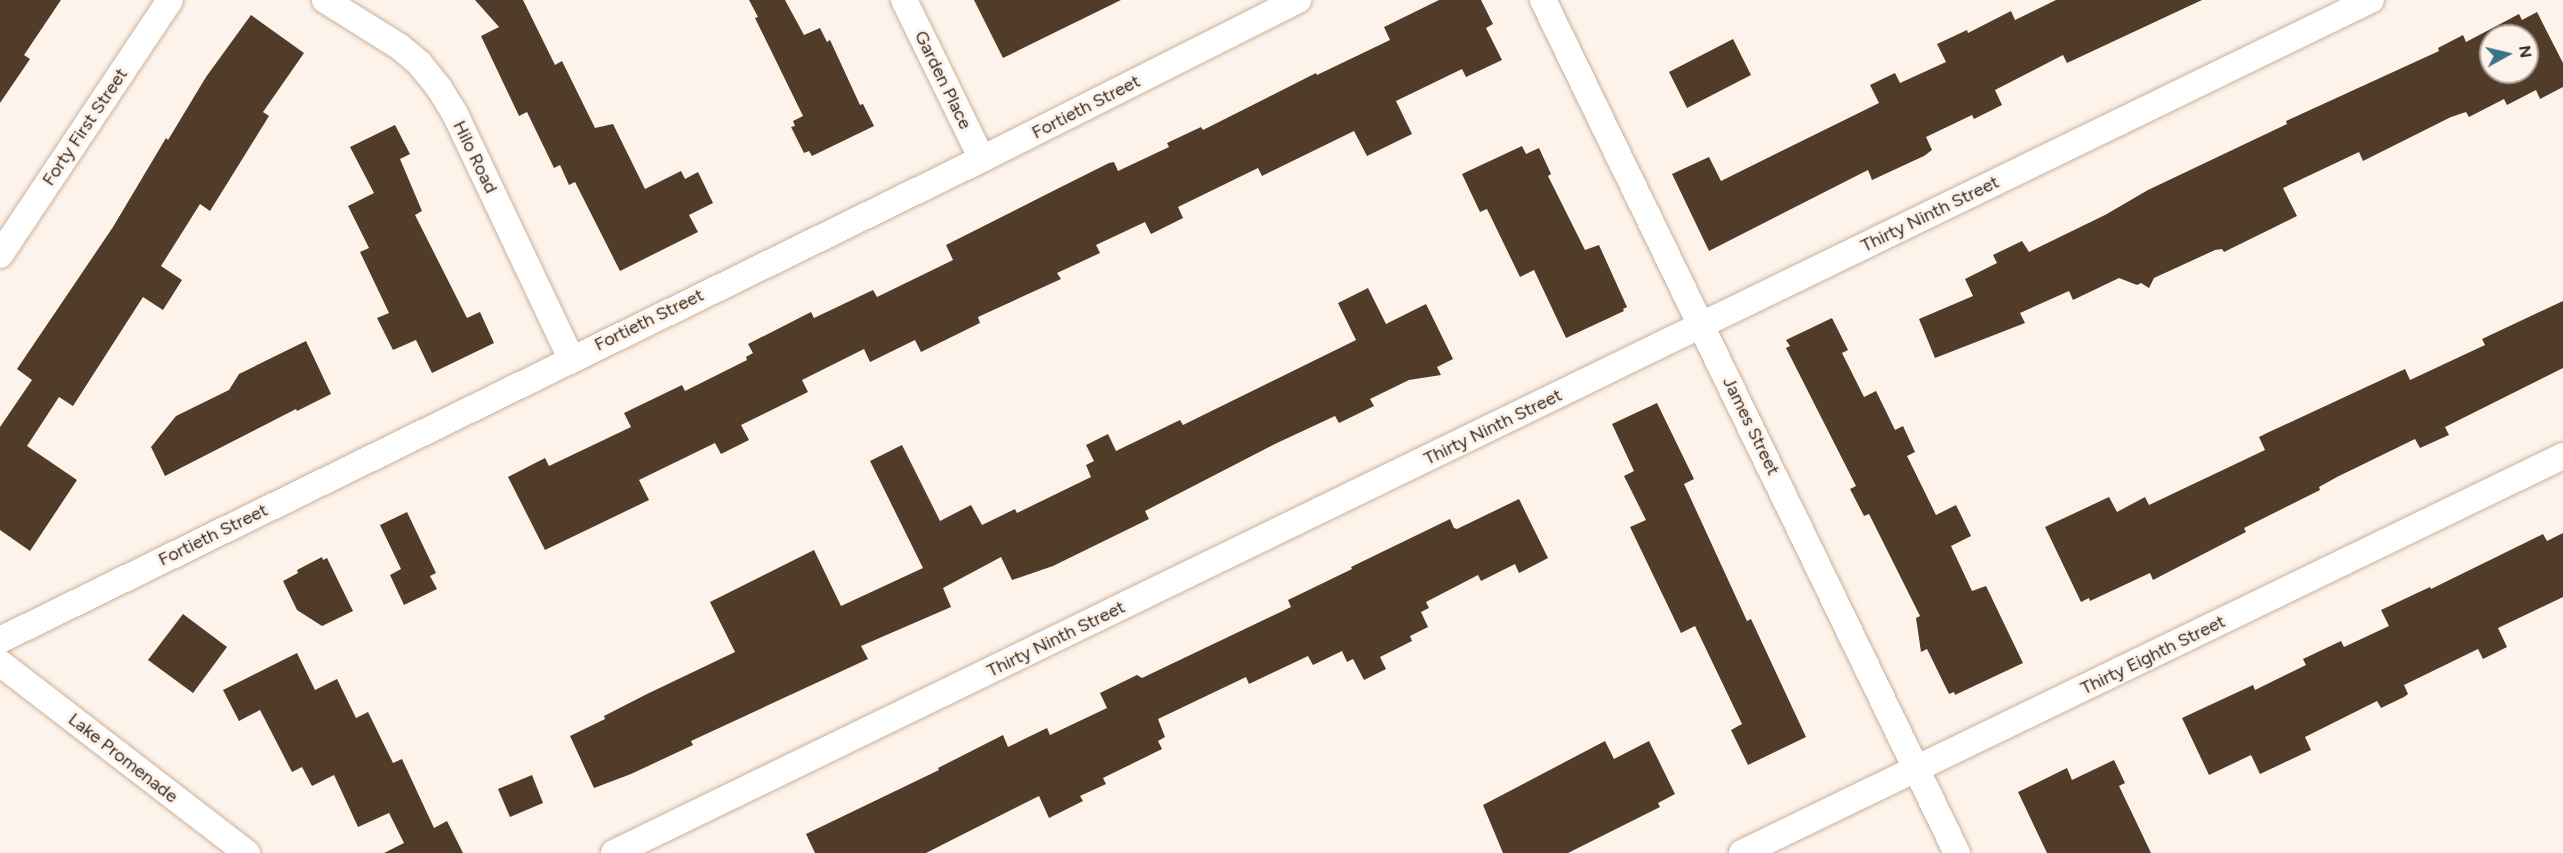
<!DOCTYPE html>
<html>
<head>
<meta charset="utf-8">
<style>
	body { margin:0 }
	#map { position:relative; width:2563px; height:853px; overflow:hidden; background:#fef3ea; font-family:Figtree,sans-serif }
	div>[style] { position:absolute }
	.building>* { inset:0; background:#513c29 }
	.roads { filter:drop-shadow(0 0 2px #cbb19b) drop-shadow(0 0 2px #cbb19b) }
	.minor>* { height:26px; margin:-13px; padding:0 13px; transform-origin:13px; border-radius:13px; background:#fff }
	span { translate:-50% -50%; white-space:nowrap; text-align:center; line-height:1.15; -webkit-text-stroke:6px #fef3ea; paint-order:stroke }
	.street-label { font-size:18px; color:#342a22 }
	.north { position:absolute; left:2479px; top:24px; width:60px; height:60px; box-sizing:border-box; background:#fef3ea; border:2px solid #ada39a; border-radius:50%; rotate:82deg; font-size:16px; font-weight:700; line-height:24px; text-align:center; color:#342a22 }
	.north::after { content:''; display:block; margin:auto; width:21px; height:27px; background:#36758a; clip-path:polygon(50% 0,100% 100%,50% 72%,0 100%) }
</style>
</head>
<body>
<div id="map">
	<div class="building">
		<i style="clip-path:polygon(0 0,61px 0,24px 55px,30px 59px,0 103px)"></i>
		<i style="clip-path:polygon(475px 0,523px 0,555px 65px,562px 61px,595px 128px,613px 124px,645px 189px,681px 171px,685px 179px,698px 172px,713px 203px,689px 215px,698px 232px,620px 271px,575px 182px,569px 185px,560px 165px,554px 168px,527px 112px,519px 116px,481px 36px,499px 27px)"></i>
		<i style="clip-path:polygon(749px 0,785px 0,804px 35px,820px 28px,827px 42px,830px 40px,860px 105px,863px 104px,874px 126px,812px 156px,809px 151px,804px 153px,791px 127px,795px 126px,793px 121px,803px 116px,755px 18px,758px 17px)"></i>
		<i style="clip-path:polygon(974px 0,1121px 0,1003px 58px)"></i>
		<i style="clip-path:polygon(1439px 0,1481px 0,1493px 24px,1486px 28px,1502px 60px,1466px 77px,1462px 69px,1396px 101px,1412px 134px,1367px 156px,1354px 131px,1262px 176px,1258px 168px,1178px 207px,1183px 218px,1151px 234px,1145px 222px,1096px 245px,1100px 253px,1057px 273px,1061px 279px,978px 317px,980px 323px,921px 352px,915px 340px,870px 362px,864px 349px,802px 380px,808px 392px,741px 425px,749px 440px,721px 454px,715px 443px,639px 480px,649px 500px,545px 550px,508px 477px,545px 458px,549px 466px,631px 427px,624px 413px,682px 385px,685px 391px,747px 360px,746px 357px,753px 353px,748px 344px,811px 312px,814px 318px,873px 290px,877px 297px,953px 260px,946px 245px,1053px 191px,1109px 163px,1114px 162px,1118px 171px,1169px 147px,1167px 143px,1201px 127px,1203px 130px,1316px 73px,1317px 75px,1390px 40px,1384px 27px)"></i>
		<i style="clip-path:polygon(2056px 0,2202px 0,2067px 63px,2063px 55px,1995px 90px,2002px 105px,1974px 119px,1972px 115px,1926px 137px,1932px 150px,1924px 156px,1872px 180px,1868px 170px,1709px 251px,1672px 174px,1709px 157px,1721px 181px,1879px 103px,1870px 85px,1895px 73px,1900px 83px,1946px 62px,1937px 44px,1967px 30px,1968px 33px,2011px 11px,2015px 20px)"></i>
		<i style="clip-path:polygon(evenodd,2537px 12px,2563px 63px,2563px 87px,2540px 99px,2536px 90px,2507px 105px,2504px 99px,2469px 117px,2466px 112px,2451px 117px,2363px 161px,2359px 152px,2283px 188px,2297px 216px,2224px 252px,2222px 249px,2215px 250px,2154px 278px,2149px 288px,2141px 283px,2137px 285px,2119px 278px,2073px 300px,2069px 291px,2020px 313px,2025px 323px,1935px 358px,1919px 319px,1973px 296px,1965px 279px,1997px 263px,1993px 255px,2022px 241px,2029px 252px,2105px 215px,2148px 190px,2287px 124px,2286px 121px,2439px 51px,2438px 48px,2463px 35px,2466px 42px,2519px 14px,2522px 20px,2537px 12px,2491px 36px,2527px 36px,2527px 72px,2491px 72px,2491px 36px)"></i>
		<i style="clip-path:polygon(251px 15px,304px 53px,263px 112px,269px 116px,210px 211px,200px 204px,161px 266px,182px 280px,163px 310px,143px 297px,73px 406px,59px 397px,27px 446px,77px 480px,30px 551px,0 530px,0 427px,32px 380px,17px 369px,113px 227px,166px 138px,168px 140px,206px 77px)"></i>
		<i style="clip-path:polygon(1733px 39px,1751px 75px,1687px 108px,1669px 72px)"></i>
		<i style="clip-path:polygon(395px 125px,410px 154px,400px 159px,422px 211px,415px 215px,467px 318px,480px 312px,494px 343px,432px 373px,416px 340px,393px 350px,377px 318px,389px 313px,360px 252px,369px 248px,348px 206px,374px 193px,350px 147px)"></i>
		<i style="clip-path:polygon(1522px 146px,1526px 154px,1539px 148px,1551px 174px,1548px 176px,1585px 250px,1599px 245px,1627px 307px,1623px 309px,1624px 311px,1566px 338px,1534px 270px,1520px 277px,1487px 209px,1480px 212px,1462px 174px)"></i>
		<i style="clip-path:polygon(1368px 288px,1386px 324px,1426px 304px,1453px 359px,1437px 367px,1441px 375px,1409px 380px,1370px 399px,1374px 406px,1339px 423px,1335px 416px,1277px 443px,1145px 511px,1149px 519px,1053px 566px,1012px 580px,1001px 557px,943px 588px,951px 607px,861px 646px,868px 659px,691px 741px,693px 745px,631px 774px,594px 788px,570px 736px,605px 719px,604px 716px,647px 694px,735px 652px,710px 602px,814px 550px,841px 606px,923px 568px,870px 461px,902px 445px,940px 521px,971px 505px,982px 525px,1015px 509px,1017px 513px,1091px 477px,1086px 465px,1094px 461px,1086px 445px,1108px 434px,1116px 451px,1180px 420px,1183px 425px,1356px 340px,1338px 303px)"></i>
		<i style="clip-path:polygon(2563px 301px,2563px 368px,2445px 427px,2449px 435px,2420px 448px,2415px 439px,2337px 477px,2319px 487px,2320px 490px,2244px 528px,2246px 532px,2153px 580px,2150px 573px,2090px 601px,2089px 598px,2081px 602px,2045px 527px,2109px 497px,2117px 512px,2145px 497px,2149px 505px,2265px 450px,2259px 437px,2269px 432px,2405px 369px,2410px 380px,2485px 345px,2482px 339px)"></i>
		<i style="clip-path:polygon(1832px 318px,1848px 350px,1842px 353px,1864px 397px,1876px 391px,1895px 430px,1903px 426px,1915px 452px,1907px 456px,1936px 515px,1956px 505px,1971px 536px,1951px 546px,1972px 591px,1986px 586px,2023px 663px,1955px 695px,1954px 692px,1949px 694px,1927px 649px,1921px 652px,1916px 618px,1920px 616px,1869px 514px,1864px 516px,1850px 489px,1856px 486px,1786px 348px,1790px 346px,1786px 340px)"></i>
		<i style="clip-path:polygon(306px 341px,331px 394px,297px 411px,296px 409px,165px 476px,151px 447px,176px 416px,229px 390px,239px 374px)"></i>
		<i style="clip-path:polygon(1657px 403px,1694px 479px,1684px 484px,1747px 621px,1751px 619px,1806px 737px,1748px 765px,1731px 730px,1742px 724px,1695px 626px,1681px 633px,1630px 527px,1646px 520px,1624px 476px,1634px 471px,1612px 424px)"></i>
		<i style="clip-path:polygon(1519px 499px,1548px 558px,1519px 573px,1515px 564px,1481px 581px,1478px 575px,1426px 602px,1429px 608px,1421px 612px,1428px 627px,1410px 636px,1412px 641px,1380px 657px,1386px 669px,1364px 680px,1353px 659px,1347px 662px,1342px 651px,1313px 665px,1308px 656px,1249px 684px,1246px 677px,1158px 719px,1165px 737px,1158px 741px,1162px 749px,1103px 778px,1106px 784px,1080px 796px,1083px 801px,1049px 818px,1039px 796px,926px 853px,815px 853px,806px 834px,939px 770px,938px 768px,1003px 735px,1008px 747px,1047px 728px,1050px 735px,1107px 708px,1100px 693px,1137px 675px,1142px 678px,1291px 607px,1288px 600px,1352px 569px,1351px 567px,1450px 519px,1454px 528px,1457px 529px)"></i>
		<i style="clip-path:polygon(407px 512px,436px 573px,430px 576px,437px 589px,404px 605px,390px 575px,401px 569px,380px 525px)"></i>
		<i style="clip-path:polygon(2563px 533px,2563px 597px,2498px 628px,2507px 647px,2483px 659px,2478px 649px,2404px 685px,2408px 694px,2404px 697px,2381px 708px,2377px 701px,2305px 737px,2311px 750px,2260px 774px,2251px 755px,2209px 775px,2182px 718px,2253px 685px,2255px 690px,2306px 665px,2303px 659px,2341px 641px,2344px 647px,2389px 626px,2381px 610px,2430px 587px,2431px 589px,2543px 534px,2547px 541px)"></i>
		<i style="clip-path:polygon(322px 557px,323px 560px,327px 558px,353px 611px,322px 626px,297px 610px,283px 581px,298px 573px,297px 570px)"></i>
		<i style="clip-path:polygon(183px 614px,227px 647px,193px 693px,148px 660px)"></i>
		<i style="clip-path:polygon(297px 653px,315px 690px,337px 679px,356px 718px,368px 712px,393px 763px,402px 759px,434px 828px,447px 821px,463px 853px,384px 853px,404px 843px,389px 813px,358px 827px,334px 775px,312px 786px,302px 767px,292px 772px,260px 710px,239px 721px,223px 690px)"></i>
		<i style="clip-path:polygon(1605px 741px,1614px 759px,1649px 741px,1675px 794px,1658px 803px,1660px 807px,1568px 853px,1503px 853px,1483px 805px)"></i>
		<i style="clip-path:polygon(2114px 760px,2125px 783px,2119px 786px,2151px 853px,2047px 853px,2018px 792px,2067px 768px,2072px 780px)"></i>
		<i style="clip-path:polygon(532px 775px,543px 803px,510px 817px,498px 789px)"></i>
	</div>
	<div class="roads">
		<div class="minor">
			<i style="left:325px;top:0;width:89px;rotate:32.1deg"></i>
			<i style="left:400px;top:47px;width:25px;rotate:40deg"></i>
			<i style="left:419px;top:63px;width:32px;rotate:51deg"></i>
			<i style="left:439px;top:88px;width:31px;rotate:58deg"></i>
			<i style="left:455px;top:114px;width:270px;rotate:64.6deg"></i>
			<i style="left:904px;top:0;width:177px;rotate:63.9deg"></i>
			<i style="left:1543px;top:0;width:948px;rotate:64.11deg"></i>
			<i style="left:0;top:255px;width:306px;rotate:-56.3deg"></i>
			<i style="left:0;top:640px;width:1093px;rotate:-26.1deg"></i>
			<i style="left:982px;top:159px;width:354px;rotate:-26.7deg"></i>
			<i style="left:0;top:663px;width:312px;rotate:37.6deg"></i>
			<i style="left:614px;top:853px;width:1953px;rotate:-25.9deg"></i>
			<i style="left:1742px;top:853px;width:912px;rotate:-25.81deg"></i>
		</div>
	</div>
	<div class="street-label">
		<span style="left:943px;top:80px;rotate:64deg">Garden Place</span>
		<span style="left:1086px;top:107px;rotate:-27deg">Fortieth Street</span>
		<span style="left:85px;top:127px;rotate:-56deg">Forty First Street</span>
		<span style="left:475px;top:157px;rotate:64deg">Hilo Road</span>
		<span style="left:1930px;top:214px;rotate:-26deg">Thirty Ninth Street</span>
		<span style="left:649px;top:320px;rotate:-26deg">Fortieth Street</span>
		<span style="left:1751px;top:426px;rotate:64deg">James Street</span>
		<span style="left:1493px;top:427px;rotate:-26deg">Thirty Ninth Street</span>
		<span style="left:213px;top:535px;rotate:-26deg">Fortieth Street</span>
		<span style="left:1056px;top:639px;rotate:-26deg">Thirty Ninth Street</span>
		<span style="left:2153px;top:655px;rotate:-26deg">Thirty Eighth Street</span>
		<span style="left:123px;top:758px;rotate:38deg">Lake Promenade</span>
	</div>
	<div class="north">N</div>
</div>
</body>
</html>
